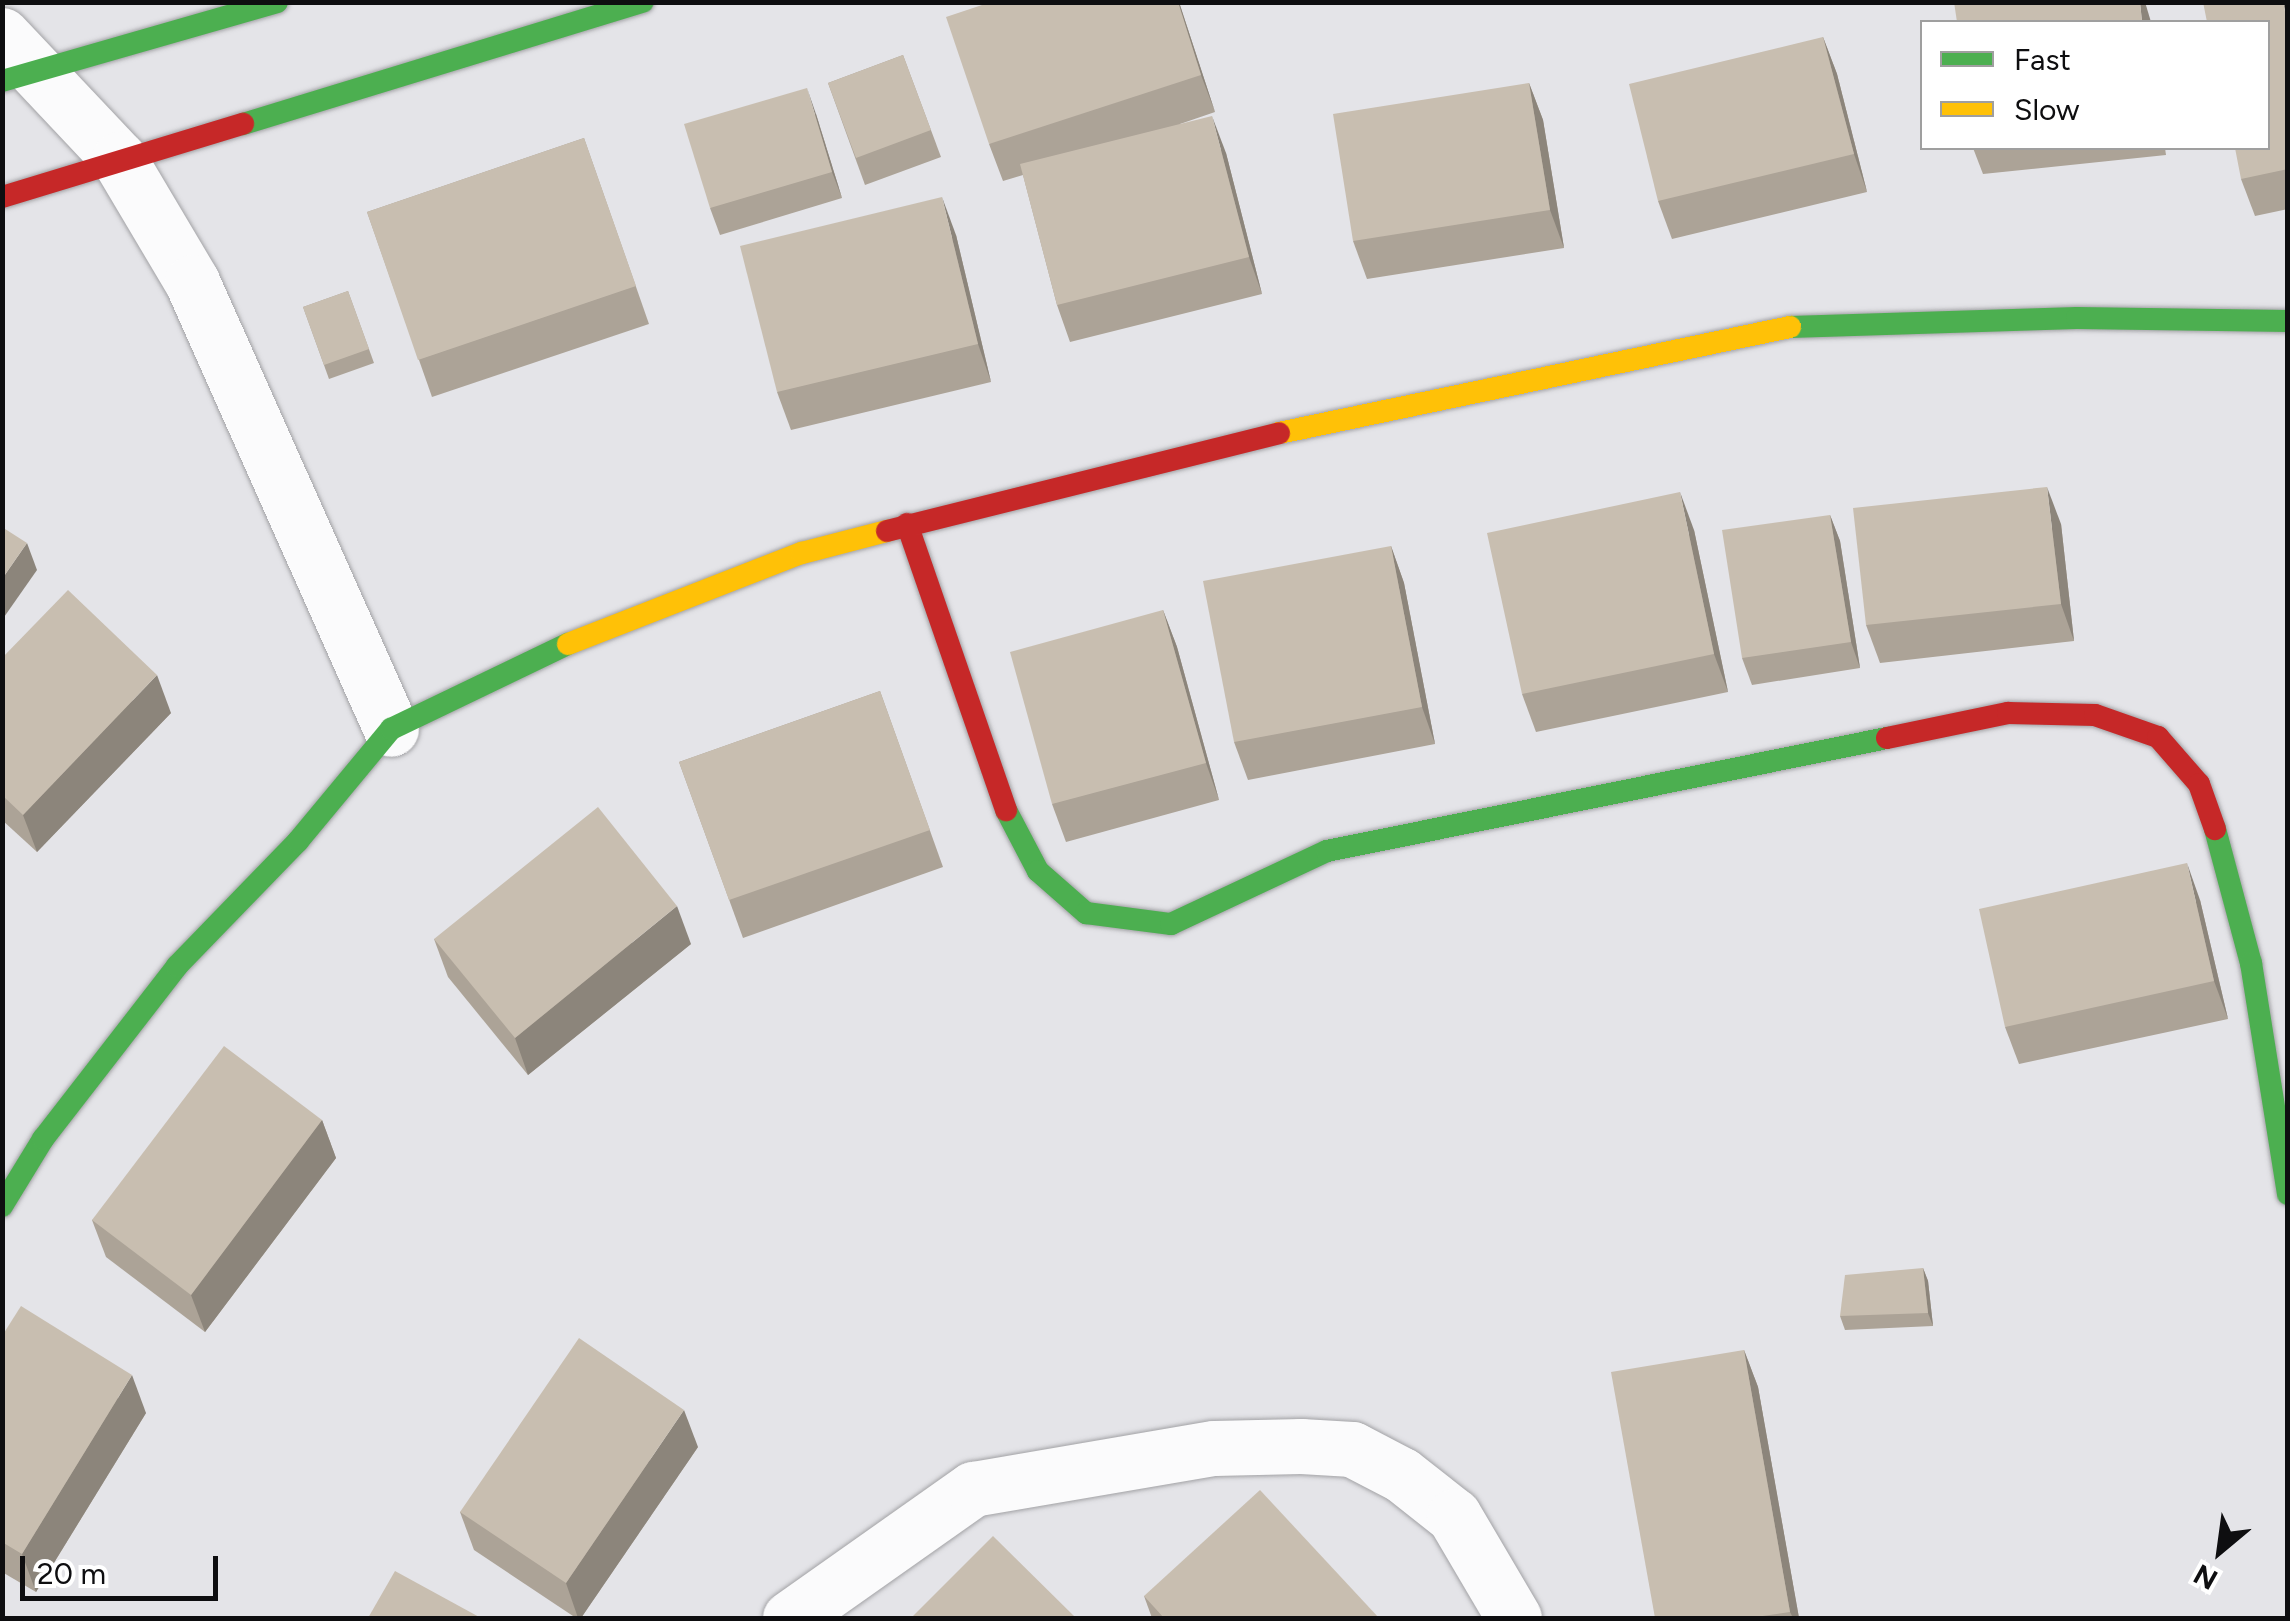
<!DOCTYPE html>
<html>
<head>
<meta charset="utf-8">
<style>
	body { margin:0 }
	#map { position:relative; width:2290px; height:1621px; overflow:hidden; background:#e4e4e8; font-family:Figtree,sans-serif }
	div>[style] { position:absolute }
	.roads { filter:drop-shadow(0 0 2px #a2a2a5) drop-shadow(0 0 2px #a2a2a5) }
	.street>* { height:55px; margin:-27.5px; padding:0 27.5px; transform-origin:27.5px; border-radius:27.5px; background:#fbfbfc }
	.fast>* { height:22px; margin:-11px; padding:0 11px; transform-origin:11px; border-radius:11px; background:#4caf50 }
	.slow>* { height:22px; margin:-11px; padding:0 11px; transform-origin:11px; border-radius:11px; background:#ffc107 }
	.jam>* { height:22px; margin:-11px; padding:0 11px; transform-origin:11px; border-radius:11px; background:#c62828 }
	.wall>* { inset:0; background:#aca397 }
	.shaded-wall>* { inset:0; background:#8c857b }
	.building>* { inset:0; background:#c8beb0 }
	span { translate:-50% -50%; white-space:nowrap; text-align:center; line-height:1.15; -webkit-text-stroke:10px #fff; paint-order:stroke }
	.frame { position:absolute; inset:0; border:5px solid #0e0e10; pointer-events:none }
	.legend { position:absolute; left:1920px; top:20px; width:350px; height:130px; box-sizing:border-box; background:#fff; border:2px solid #9f9f9f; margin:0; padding:12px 18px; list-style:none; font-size:30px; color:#0e0e10 }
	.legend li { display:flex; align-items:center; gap:20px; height:50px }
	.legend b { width:50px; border:2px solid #9f9f9f }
	.north { position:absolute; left:2170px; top:1501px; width:100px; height:100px; -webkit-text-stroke:8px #fff; paint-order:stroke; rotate:209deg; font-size:28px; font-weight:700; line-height:40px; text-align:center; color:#0e0e10 }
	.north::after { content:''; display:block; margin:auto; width:35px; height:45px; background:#0e0e10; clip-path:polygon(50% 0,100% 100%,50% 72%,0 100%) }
	.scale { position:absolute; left:20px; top:1556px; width:198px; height:45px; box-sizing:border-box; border:5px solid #0e0e10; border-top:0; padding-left:12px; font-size:30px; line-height:35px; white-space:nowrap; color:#0e0e10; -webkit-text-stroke:8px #fff; paint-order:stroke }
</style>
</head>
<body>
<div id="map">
	<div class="roads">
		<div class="street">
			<i style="left:2px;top:35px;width:170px;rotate:46.7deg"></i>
			<i style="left:119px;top:159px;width:143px;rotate:59.3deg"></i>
			<i style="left:192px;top:282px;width:489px;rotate:66deg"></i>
			<i style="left:790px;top:1618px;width:224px;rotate:-35.2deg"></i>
			<i style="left:973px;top:1489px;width:244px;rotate:-9.7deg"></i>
			<i style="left:1214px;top:1448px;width:87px;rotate:-1.3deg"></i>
			<i style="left:1301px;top:1446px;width:51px;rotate:3.4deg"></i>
			<i style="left:1352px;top:1449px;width:56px;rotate:27.5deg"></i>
			<i style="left:1402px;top:1475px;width:66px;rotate:38.3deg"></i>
			<i style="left:1454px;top:1516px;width:118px;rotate:59.5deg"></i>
		</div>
		<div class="fast">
			<i style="left:2px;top:81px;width:286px;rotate:-16deg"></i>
			<i style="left:243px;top:124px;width:418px;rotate:-17deg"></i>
			<i style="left:1790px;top:327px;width:287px;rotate:-1.8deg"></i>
			<i style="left:2077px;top:318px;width:211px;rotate:0.8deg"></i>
			<i style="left:1006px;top:810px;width:69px;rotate:62.3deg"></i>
			<i style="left:1038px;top:871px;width:64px;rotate:41.2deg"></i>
			<i style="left:1086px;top:913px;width:86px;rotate:7.4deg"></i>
			<i style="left:1171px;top:924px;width:172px;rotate:-25.1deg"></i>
			<i style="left:1327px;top:851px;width:571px;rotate:-11.41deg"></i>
			<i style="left:2215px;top:829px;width:139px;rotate:75deg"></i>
			<i style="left:2251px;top:963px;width:234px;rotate:80.9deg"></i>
			<i style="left:2px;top:1206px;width:79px;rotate:-58.5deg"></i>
			<i style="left:43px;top:1139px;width:219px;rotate:-52.2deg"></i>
			<i style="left:177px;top:966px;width:174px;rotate:-45.9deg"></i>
			<i style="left:298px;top:841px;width:146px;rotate:-50.3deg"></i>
			<i style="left:391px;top:729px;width:196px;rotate:-25.7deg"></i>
		</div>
		<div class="slow">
			<i style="left:1279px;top:433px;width:522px;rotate:-11.72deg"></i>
			<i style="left:568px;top:644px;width:251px;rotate:-21.3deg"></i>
			<i style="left:802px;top:553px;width:88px;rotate:-14.5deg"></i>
		</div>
		<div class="jam">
			<i style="left:2px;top:197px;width:252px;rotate:-16.9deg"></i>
			<i style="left:907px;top:524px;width:303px;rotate:70.9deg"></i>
			<i style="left:887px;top:531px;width:404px;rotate:-14deg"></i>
			<i style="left:1887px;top:738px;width:124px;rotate:-11.7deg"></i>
			<i style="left:2008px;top:713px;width:87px;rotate:1.3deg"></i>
			<i style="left:2095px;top:715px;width:67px;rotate:19.2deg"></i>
			<i style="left:2158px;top:737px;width:62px;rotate:48.9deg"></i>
			<i style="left:2199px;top:784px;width:48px;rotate:70.4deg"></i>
		</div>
	</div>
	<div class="wall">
		<i style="clip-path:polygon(1179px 2px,1215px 112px,1180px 124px,1226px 153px,1262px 294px,1070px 342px,1057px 305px,1023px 175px,1003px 181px,989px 144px)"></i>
		<i style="clip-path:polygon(2288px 2px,2288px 209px,2255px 216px,2241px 179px)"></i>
		<i style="clip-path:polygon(1823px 37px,1837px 74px,1867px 192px,1672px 239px,1658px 201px)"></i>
		<i style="clip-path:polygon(903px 55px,941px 157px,865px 185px,828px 83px)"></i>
		<i style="clip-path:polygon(1529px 83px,1543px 120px,1564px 248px,1367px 279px,1353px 241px)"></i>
		<i style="clip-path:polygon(816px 114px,842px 198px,720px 235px,710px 208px)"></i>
		<i style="clip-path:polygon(584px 138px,649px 324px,432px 397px,367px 212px)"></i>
		<i style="clip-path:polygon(1973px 148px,2165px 148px,2166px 155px,1983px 174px)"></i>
		<i style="clip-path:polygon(956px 235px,991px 382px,791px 430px,777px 392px)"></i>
		<i style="clip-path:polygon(348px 291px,374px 363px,329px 379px,303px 307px)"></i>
		<i style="clip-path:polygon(1830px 515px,1840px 541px,1860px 668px,1752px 685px,1742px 658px)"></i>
		<i style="clip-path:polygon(2061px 524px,2074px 641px,1880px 663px,1866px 625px)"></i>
		<i style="clip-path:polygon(1694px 530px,1728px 692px,1536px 732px,1522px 694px)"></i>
		<i style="clip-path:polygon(1391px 546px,1404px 583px,1435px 744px,1248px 780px,1234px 742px)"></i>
		<i style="clip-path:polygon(1163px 610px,1177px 647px,1219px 800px,1066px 842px,1052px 804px)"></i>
		<i style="clip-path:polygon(2px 658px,171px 713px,37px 852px,2px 820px)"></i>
		<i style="clip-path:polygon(880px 691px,943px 867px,743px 938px,679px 762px)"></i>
		<i style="clip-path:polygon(2200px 900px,2228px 1019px,2019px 1064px,2005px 1027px)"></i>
		<i style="clip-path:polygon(434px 939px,691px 944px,528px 1075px,448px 977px)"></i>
		<i style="clip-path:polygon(322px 1120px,336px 1158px,205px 1332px,106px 1257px,92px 1220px)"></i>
		<i style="clip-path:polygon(1923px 1268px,1928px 1281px,1933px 1326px,1845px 1330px,1840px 1316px)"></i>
		<i style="clip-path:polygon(2px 1336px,146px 1413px,36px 1592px,2px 1572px)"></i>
		<i style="clip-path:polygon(1744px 1350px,1758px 1387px,1799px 1618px,1655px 1618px)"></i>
		<i style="clip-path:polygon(698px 1447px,581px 1618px,576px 1618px,474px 1550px,460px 1512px)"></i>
		<i style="clip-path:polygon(1144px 1596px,1379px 1618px,1152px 1618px)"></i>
	</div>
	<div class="shaded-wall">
		<i style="clip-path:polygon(1178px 2px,1179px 2px,1215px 112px,1201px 75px)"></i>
		<i style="clip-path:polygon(2140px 2px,2145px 2px,2151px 22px,2142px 22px)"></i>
		<i style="clip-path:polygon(2283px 2px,2288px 2px,2288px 25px)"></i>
		<i style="clip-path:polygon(1823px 37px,1837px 74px,1867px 192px,1854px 154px)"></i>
		<i style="clip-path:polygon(1529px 83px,1543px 120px,1564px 248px,1550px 210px)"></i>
		<i style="clip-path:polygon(807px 88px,816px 114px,842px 198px,832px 172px)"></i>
		<i style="clip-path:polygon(1212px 116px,1226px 153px,1262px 294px,1249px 257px)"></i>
		<i style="clip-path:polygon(942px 197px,956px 235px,991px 382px,978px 344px)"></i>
		<i style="clip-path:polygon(2047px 487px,2061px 524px,2074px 641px,2061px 604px)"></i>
		<i style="clip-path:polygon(1680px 492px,1694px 530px,1728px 692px,1714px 654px)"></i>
		<i style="clip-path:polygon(1830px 515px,1840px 541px,1860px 668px,1851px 642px)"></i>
		<i style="clip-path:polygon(27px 543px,37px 570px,2px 620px,2px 579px)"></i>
		<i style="clip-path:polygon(1391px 546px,1404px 583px,1435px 744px,1422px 707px)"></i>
		<i style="clip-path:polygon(1163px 610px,1177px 647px,1219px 800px,1206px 763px)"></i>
		<i style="clip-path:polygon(157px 675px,171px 713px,37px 852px,23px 815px)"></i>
		<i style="clip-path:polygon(2187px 863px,2200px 900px,2228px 1019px,2214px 981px)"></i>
		<i style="clip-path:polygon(677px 906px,691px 944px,528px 1075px,515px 1038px)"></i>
		<i style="clip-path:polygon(322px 1120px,336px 1158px,205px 1332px,191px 1295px)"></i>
		<i style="clip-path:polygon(1923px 1268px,1928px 1281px,1933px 1326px,1928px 1313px)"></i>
		<i style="clip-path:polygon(1744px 1350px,1758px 1387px,1799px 1618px,1793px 1618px,1790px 1612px)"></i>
		<i style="clip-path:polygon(132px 1375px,146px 1413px,36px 1592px,22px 1554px)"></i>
		<i style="clip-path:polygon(684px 1410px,698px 1447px,581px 1618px,578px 1618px,566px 1583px)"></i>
	</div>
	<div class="building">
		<i style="clip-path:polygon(991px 2px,1178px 2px,1201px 75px,989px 144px,946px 17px)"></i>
		<i style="clip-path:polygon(1954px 2px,2140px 2px,2142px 22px,1957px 22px)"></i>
		<i style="clip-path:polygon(2203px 2px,2283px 2px,2288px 25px,2288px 169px,2241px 179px,2235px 148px,2268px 148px,2268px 22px,2207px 22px)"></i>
		<i style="clip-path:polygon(1823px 37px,1854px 154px,1658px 201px,1629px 84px)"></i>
		<i style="clip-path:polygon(903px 55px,931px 130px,856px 158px,828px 83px)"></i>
		<i style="clip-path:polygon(1529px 83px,1550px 210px,1353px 241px,1333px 114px)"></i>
		<i style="clip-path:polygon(807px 88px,832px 172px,710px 208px,684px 124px)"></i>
		<i style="clip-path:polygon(1212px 116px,1249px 257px,1057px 305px,1020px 164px)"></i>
		<i style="clip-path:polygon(584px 138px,636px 286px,418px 360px,367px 212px)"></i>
		<i style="clip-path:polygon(942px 197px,978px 344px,777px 392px,740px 246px)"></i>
		<i style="clip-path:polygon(348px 291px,369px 349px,324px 365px,303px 307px)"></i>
		<i style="clip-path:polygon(2047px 487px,2061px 604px,1866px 625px,1853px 508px)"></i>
		<i style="clip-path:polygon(1680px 492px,1714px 654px,1522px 694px,1487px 533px)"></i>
		<i style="clip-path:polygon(1830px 515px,1851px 642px,1742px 658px,1722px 530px)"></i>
		<i style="clip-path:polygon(2px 527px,27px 543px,2px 579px)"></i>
		<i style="clip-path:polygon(1391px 546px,1422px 707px,1234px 742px,1203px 581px)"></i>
		<i style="clip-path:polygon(68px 590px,157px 675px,23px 815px,2px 795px,2px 658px)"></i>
		<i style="clip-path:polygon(1163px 610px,1206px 763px,1052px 804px,1010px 652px)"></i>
		<i style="clip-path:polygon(880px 691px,930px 830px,729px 900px,679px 762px)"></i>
		<i style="clip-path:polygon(598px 807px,677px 906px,515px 1038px,434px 939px)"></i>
		<i style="clip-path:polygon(2187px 863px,2214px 981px,2005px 1027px,1979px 909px)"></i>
		<i style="clip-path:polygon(224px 1046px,322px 1120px,191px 1295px,92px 1220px)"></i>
		<i style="clip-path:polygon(1923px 1268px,1928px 1313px,1840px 1316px,1845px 1275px)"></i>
		<i style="clip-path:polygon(21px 1306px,132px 1375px,22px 1554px,2px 1542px,2px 1336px)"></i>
		<i style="clip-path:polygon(579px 1338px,684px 1410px,566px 1583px,460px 1512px)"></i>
		<i style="clip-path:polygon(1744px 1350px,1790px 1612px,1749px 1618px,1655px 1618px,1611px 1372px)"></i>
		<i style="clip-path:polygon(1260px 1490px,1379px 1618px,1164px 1618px,1144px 1596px)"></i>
		<i style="clip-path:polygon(993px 1536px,1076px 1618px,911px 1618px)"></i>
		<i style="clip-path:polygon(395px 1571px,481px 1618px,368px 1618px)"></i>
	</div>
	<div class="frame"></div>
	<ul class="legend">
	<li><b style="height:12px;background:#4caf50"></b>Fast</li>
	<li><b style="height:12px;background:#ffc107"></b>Slow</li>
	</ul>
	<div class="north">N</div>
	<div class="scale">20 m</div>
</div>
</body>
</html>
